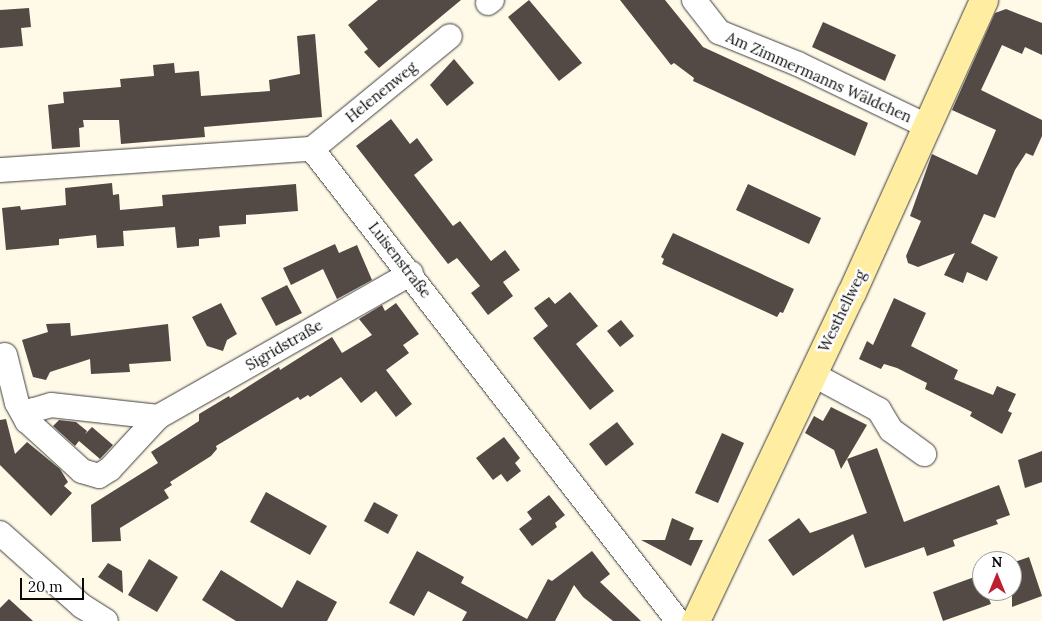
<!DOCTYPE html>
<html>
<head>
<meta charset="utf-8">
<style>
	body { margin:0 }
	#map { position:relative; width:1042px; height:621px; overflow:hidden; background:#fff9e7; font-family:Lora,serif }
	div>[style] { position:absolute }
	.building>* { inset:0; background:#534a46 }
	.roads { filter:drop-shadow(0 0 1px #3d3d3d) drop-shadow(0 0 1px #3d3d3d) }
	.street>* { height:24px; margin:-12px; padding:0 12px; transform-origin:12px; border-radius:12px; background:#fff }
	.secondary>* { height:28px; margin:-14px; padding:0 14px; transform-origin:14px; border-radius:14px; background:#ffeea2 }
	span { translate:-50% -50%; white-space:nowrap; text-align:center; line-height:1.15; -webkit-text-stroke:5px #fff; paint-order:stroke }
	.street-label { font-size:15px; color:#0a0a0a }
	.north { position:absolute; left:972px; top:551px; width:50px; height:50px; box-sizing:border-box; background:#fff; border:1px solid #9d9d9d; border-radius:50%; rotate:0deg; font-size:14px; font-weight:700; line-height:20px; text-align:center; color:#0a0a0a }
	.north::after { content:''; display:block; margin:auto; width:18px; height:22px; background:#be1e31; clip-path:polygon(50% 0,100% 100%,50% 72%,0 100%) }
	.scale { position:absolute; left:20px; top:578px; width:64px; height:22px; box-sizing:border-box; border:2px solid #0a0a0a; border-top:0; padding-left:6px; font-size:15px; line-height:18px; white-space:nowrap; color:#0a0a0a; -webkit-text-stroke:4px #fff; paint-order:stroke }
</style>
</head>
<body>
<div id="map">
	<div class="building">
		<i style="clip-path:polygon(378px 0,461px 0,379px 68px,364px 52px,368px 49px,348px 25px)"></i>
		<i style="clip-path:polygon(529px 0,582px 63px,559px 81px,508px 17px)"></i>
		<i style="clip-path:polygon(620px 0,665px 0,703px 47px,868px 123px,855px 156px,693px 81px,694px 78px,674px 63px,671px 65px)"></i>
		<i style="clip-path:polygon(29px 8px,31px 27px,21px 28px,23px 46px,0 48px,0 10px)"></i>
		<i style="clip-path:polygon(1006px 9px,1042px 23px,1042px 55px,1025px 47px,1022px 54px,1002px 45px,981px 90px,1042px 120px,1042px 136px,1033px 156px,1026px 153px,1015px 170px,995px 218px,984px 214px,971px 243px,998px 257px,987px 281px,967px 272px,963px 283px,944px 275px,955px 253px,918px 267px,908px 263px,906px 256px,921px 221px,910px 216px,932px 154px,977px 175px,996px 130px,952px 110px,995px 13px)"></i>
		<i style="clip-path:polygon(823px 22px,896px 55px,885px 81px,812px 47px)"></i>
		<i style="clip-path:polygon(315px 34px,322px 117px,204px 127px,205px 137px,121px 144px,119px 120px,83px 120px,84px 127px,79px 128px,80px 147px,52px 149px,48px 105px,64px 103px,63px 92px,121px 87px,120px 79px,154px 76px,153px 65px,174px 63px,175px 73px,199px 71px,201px 96px,270px 91px,269px 80px,300px 74px,297px 36px)"></i>
		<i style="clip-path:polygon(454px 59px,474px 83px,447px 106px,430px 85px)"></i>
		<i style="clip-path:polygon(391px 119px,410px 144px,417px 138px,433px 160px,414px 175px,453px 226px,460px 221px,491px 261px,505px 250px,520px 270px,503px 282px,513px 296px,488px 315px,471px 293px,480px 286px,457px 258px,448px 264px,356px 146px)"></i>
		<i style="clip-path:polygon(112px 183px,113px 195px,119px 194px,120px 210px,163px 206px,162px 195px,296px 184px,298px 211px,246px 215px,246px 224px,219px 226px,220px 237px,199px 239px,199px 246px,177px 248px,175px 227px,123px 231px,124px 246px,97px 248px,96px 235px,59px 239px,59px 245px,6px 250px,2px 208px,20px 206px,21px 210px,66px 205px,65px 188px)"></i>
		<i style="clip-path:polygon(748px 184px,821px 218px,809px 244px,736px 210px)"></i>
		<i style="clip-path:polygon(673px 233px,794px 289px,783px 313px,780px 312px,777px 317px,662px 264px,664px 259px,661px 257px)"></i>
		<i style="clip-path:polygon(335px 244px,339px 253px,357px 245px,372px 280px,337px 299px,323px 269px,291px 285px,283px 268px)"></i>
		<i style="clip-path:polygon(287px 285px,302px 313px,276px 326px,261px 298px)"></i>
		<i style="clip-path:polygon(570px 292px,598px 326px,576px 344px,614px 391px,590px 410px,533px 338px,548px 326px,534px 308px,549px 297px,555px 304px)"></i>
		<i style="clip-path:polygon(894px 298px,926px 313px,911px 346px,958px 370px,954px 379px,993px 395px,997px 386px,1016px 394px,1008px 411px,1012px 413px,1002px 434px,970px 416px,972px 412px,925px 389px,927px 383px,897px 368px,884px 364px,881px 369px,859px 359px,867px 341px,873px 345px)"></i>
		<i style="clip-path:polygon(221px 303px,237px 334px,227px 340px,223px 351px,207px 346px,192px 317px)"></i>
		<i style="clip-path:polygon(396px 303px,419px 334px,403px 345px,409px 353px,386px 370px,412px 404px,396px 417px,376px 391px,361px 403px,341px 377px,310px 397px,308px 395px,300px 400px,298px 397px,216px 446px,217px 449px,211px 456px,170px 482px,172px 485px,164px 490px,169px 498px,120px 528px,121px 541px,92px 542px,91px 505px,158px 463px,151px 452px,199px 421px,199px 414px,229px 396px,230px 398px,279px 367px,280px 370px,332px 337px,342px 353px,372px 335px,359px 319px,382px 305px,385px 311px)"></i>
		<i style="clip-path:polygon(621px 320px,634px 336px,620px 347px,607px 331px)"></i>
		<i style="clip-path:polygon(70px 323px,71px 336px,168px 324px,171px 361px,129px 364px,130px 372px,91px 374px,90px 359px,50px 372px,46px 380px,33px 377px,22px 340px,48px 332px,46px 324px)"></i>
		<i style="clip-path:polygon(831px 407px,867px 425px,841px 469px,834px 450px,805px 433px,814px 416px,823px 421px)"></i>
		<i style="clip-path:polygon(6px 419px,15px 454px,27px 442px,60px 469px,68px 482px,64px 486px,72px 493px,51px 516px,0 465px,0 420px)"></i>
		<i style="clip-path:polygon(59px 420px,76px 422px,87px 431px,85px 434px,92px 427px,113px 445px,100px 459px,79px 441px,75px 446px,53px 426px)"></i>
		<i style="clip-path:polygon(617px 422px,634px 444px,606px 466px,589px 444px)"></i>
		<i style="clip-path:polygon(722px 433px,744px 443px,718px 503px,695px 493px)"></i>
		<i style="clip-path:polygon(504px 437px,520px 458px,515px 463px,521px 471px,507px 482px,501px 474px,493px 480px,476px 458px)"></i>
		<i style="clip-path:polygon(877px 448px,904px 522px,999px 485px,1010px 515px,996px 520px,998px 524px,953px 540px,955px 546px,927px 556px,924px 547px,865px 568px,853px 534px,793px 576px,768px 540px,799px 518px,810px 533px,867px 513px,847px 459px)"></i>
		<i style="clip-path:polygon(1042px 451px,1042px 482px,1025px 488px,1018px 460px)"></i>
		<i style="clip-path:polygon(266px 492px,327px 526px,310px 555px,250px 522px)"></i>
		<i style="clip-path:polygon(549px 495px,565px 515px,555px 523px,557px 527px,532px 546px,519px 529px,532px 519px,527px 512px)"></i>
		<i style="clip-path:polygon(374px 502px,398px 515px,388px 534px,364px 521px)"></i>
		<i style="clip-path:polygon(672px 518px,694px 528px,689px 540px,703px 540px,691px 566px,641px 540px,665px 540px)"></i>
		<i style="clip-path:polygon(417px 551px,464px 577px,461px 583px,527px 619px,548px 579px,552px 581px,592px 551px,610px 574px,600px 582px,641px 621px,613px 621px,583px 597px,574px 585px,555px 621px,462px 621px,467px 612px,428px 591px,414px 616px,389px 603px)"></i>
		<i style="clip-path:polygon(1029px 557px,1042px 596px,1012px 607px,1012px 563px)"></i>
		<i style="clip-path:polygon(149px 559px,178px 577px,157px 612px,128px 595px)"></i>
		<i style="clip-path:polygon(108px 563px,122px 571px,123px 593px,98px 577px)"></i>
		<i style="clip-path:polygon(221px 570px,282px 608px,297px 580px,337px 602px,327px 621px,236px 621px,202px 600px)"></i>
		<i style="clip-path:polygon(980px 575px,982px 591px,986px 591px,991px 604px,943px 621px,933px 592px)"></i>
		<i style="clip-path:polygon(9px 599px,33px 621px,0 621px,0 608px)"></i>
	</div>
	<div class="roads">
		<div class="street">
			<i style="left:694px;top:0;width:41px;rotate:52deg"></i>
			<i style="left:719px;top:32px;width:85px;rotate:22.1deg"></i>
			<i style="left:798px;top:64px;width:143px;rotate:25.7deg"></i>
			<i style="left:488px;top:3px;width:5px;rotate:-37deg"></i>
			<i style="left:312px;top:149px;width:597px;rotate:52.21deg"></i>
			<i style="left:312px;top:149px;width:178px;rotate:-39.3deg"></i>
			<i style="left:0;top:170px;width:313px;rotate:-3.9deg"></i>
			<i style="left:5px;top:355px;width:49px;rotate:76deg"></i>
			<i style="left:17px;top:403px;width:21px;rotate:61deg"></i>
			<i style="left:812px;top:374px;width:76px;rotate:28.2deg"></i>
			<i style="left:879px;top:410px;width:23px;rotate:59deg"></i>
			<i style="left:891px;top:430px;width:41px;rotate:36deg"></i>
			<i style="left:158px;top:417px;width:71px;rotate:132.7deg"></i>
			<i style="left:110px;top:469px;width:13px;rotate:148deg"></i>
			<i style="left:99px;top:476px;width:18px;rotate:-164deg"></i>
			<i style="left:82px;top:471px;width:74px;rotate:-137.7deg"></i>
			<i style="left:27px;top:421px;width:13px;rotate:-58deg"></i>
			<i style="left:34px;top:410px;width:18px;rotate:-16deg"></i>
			<i style="left:51px;top:405px;width:108px;rotate:6.4deg"></i>
			<i style="left:158px;top:417px;width:291px;rotate:-29.6deg"></i>
			<i style="left:0;top:533px;width:110px;rotate:41.7deg"></i>
			<i style="left:82px;top:606px;width:28px;rotate:32deg"></i>
		</div>
		<div class="secondary">
			<i style="left:696px;top:621px;width:363px;rotate:-64.6deg"></i>
			<i style="left:852px;top:293px;width:321px;rotate:-65.7deg"></i>
		</div>
	</div>
	<div class="street-label">
		<span style="left:819px;top:77px;rotate:24deg">Am Zimmermanns Wäldchen</span>
		<span style="left:381px;top:92px;rotate:-39deg">Helenenweg</span>
		<span style="left:400px;top:260px;rotate:52deg">Luisenstraße</span>
		<span style="left:842px;top:311px;rotate:-64deg">Westhellweg</span>
		<span style="left:284px;top:345px;rotate:-30deg">Sigridstraße</span>
	</div>
	<div class="north">N</div>
	<div class="scale">20 m</div>
</div>
</body>
</html>
